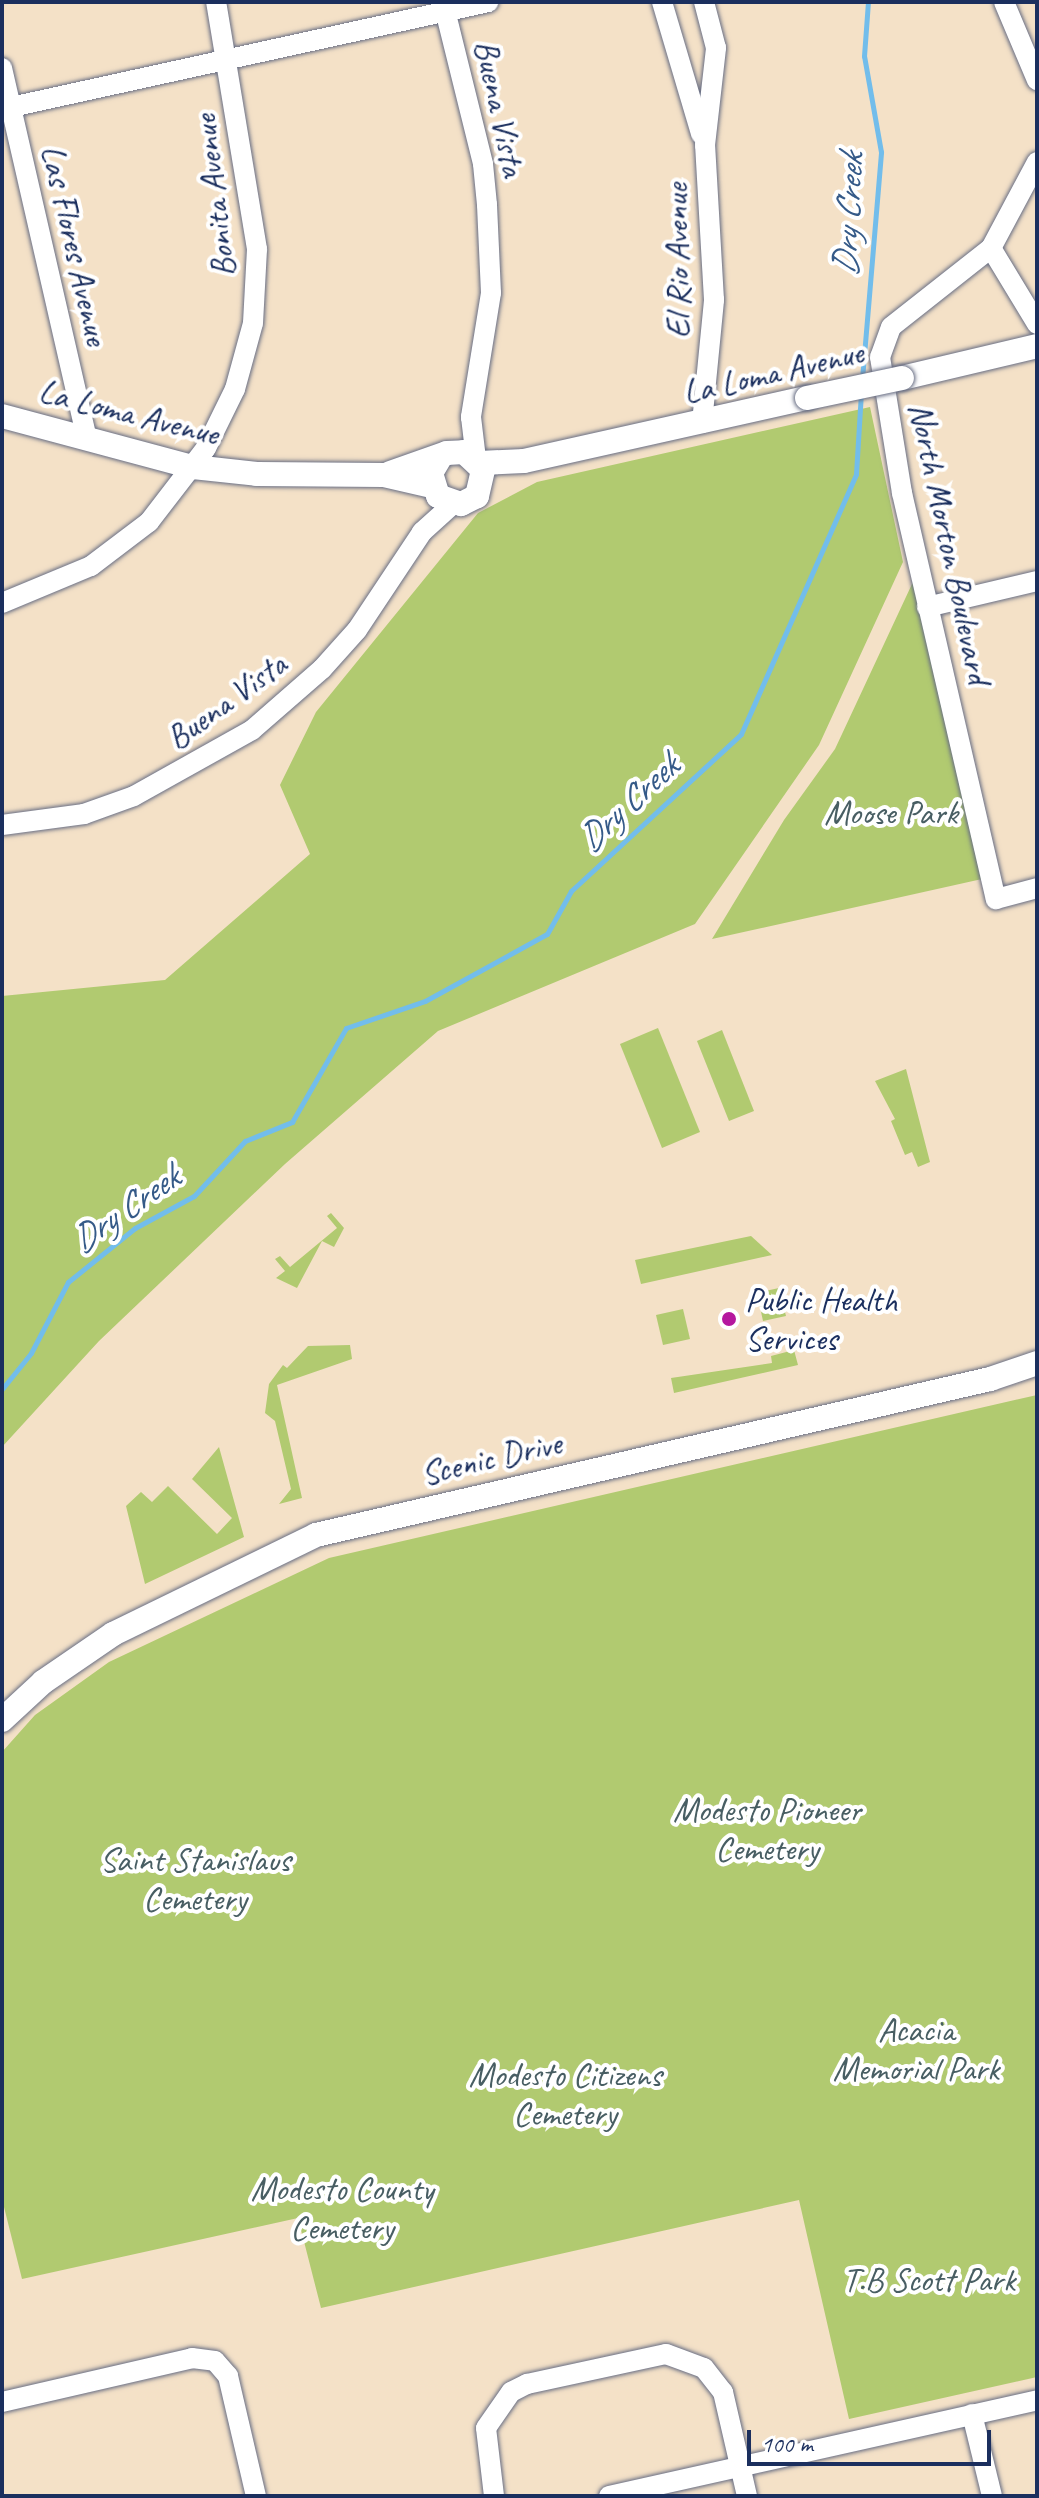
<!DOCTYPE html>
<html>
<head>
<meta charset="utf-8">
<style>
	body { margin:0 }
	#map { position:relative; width:1039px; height:2498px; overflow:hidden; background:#f4e1c7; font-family:Caveat,sans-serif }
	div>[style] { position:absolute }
	.green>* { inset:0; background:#b1ca70 }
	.stream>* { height:5px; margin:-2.5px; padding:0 2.5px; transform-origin:2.5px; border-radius:2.5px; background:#72bdeb }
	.roads { filter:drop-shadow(0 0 2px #676d83) drop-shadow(0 0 2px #676d83) }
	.minor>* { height:20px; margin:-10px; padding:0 10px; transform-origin:10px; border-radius:10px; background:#fff }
	.major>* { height:24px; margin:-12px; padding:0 12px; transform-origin:12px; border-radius:12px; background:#fff }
	.bridges { filter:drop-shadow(0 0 2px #676d83) drop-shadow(0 0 2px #676d83) }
	.major-bridge>* { height:24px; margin:-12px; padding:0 12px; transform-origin:12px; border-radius:12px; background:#fff }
	.dots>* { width:22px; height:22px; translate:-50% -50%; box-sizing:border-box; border:4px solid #fff; border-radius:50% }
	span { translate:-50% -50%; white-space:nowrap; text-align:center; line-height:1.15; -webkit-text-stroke:8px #fff; paint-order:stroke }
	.street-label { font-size:34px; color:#1b2f5e }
	.park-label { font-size:34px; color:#485e63 }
	.poi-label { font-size:34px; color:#1b2f5e }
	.left { translate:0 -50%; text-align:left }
	.water-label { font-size:36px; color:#355a88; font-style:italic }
	.frame { position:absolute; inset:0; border:4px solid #1b2f5e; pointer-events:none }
	.scale { position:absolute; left:747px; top:2430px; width:244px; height:36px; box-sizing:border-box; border:4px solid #1b2f5e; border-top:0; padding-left:10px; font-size:24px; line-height:28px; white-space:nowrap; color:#1b2f5e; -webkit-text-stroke:6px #fff; paint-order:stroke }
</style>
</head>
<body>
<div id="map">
	<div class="green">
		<i style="clip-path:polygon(870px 407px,903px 562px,819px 745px,695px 924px,438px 1031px,285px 1164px,99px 1341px,2px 1447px,2px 996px,165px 980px,310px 854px,280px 785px,316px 712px,478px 513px,537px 482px)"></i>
		<i style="clip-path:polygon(919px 569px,991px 877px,712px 939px,784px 820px,835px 749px)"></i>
		<i style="clip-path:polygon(658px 1028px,700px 1132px,662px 1148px,620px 1044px)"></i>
		<i style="clip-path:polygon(722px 1030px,754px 1111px,729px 1121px,697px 1041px)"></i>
		<i style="clip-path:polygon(906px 1069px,930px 1162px,918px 1167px,912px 1152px,905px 1155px,891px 1121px,895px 1119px,875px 1081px)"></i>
		<i style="clip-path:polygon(331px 1213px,344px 1228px,334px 1247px,322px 1241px,297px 1288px,276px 1278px,285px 1271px,275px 1259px,280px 1256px,290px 1267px,337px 1228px,327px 1216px)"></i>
		<i style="clip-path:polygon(751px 1236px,772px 1255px,641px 1284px,635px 1260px)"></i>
		<i style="clip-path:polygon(779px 1288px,786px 1316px,763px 1321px,757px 1293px)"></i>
		<i style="clip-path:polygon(683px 1309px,690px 1339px,663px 1345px,656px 1315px)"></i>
		<i style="clip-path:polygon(350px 1345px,352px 1359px,277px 1385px,302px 1498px,279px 1504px,291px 1489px,275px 1421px,265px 1413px,269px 1384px,283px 1365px,287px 1368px,308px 1346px)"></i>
		<i style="clip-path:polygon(794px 1350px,798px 1365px,674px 1393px,671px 1378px,772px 1363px,771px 1356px)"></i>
		<i style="clip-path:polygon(1037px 1395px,1037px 2377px,849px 2419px,799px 2200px,321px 2308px,298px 2218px,22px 2279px,2px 2199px,2px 1752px,35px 1715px,109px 1662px,329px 1558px)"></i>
		<i style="clip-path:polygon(219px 1447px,244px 1537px,145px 1584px,126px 1506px,141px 1492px,152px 1502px,168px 1486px,217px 1534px,232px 1518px,192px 1479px)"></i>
	</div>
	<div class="stream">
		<i style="left:862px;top:379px;width:228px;rotate:-85.2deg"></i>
		<i style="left:881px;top:152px;width:97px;rotate:-100deg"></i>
		<i style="left:864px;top:56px;width:54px;rotate:-85.8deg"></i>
		<i style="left:2px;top:1389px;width:46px;rotate:-51.1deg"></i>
		<i style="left:31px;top:1353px;width:80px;rotate:-62.5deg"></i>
		<i style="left:68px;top:1282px;width:86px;rotate:-38.9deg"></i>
		<i style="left:135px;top:1228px;width:67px;rotate:-28.5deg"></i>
		<i style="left:194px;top:1196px;width:75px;rotate:-47.2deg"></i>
		<i style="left:245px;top:1141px;width:51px;rotate:-22deg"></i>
		<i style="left:292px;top:1122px;width:108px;rotate:-60.1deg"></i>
		<i style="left:346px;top:1028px;width:83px;rotate:-18.9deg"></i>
		<i style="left:425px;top:1001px;width:139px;rotate:-28.8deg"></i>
		<i style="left:547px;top:934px;width:49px;rotate:-60.8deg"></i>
		<i style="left:571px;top:891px;width:231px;rotate:-42.7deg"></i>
		<i style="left:741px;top:734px;width:284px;rotate:-66.1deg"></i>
		<i style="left:856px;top:474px;width:81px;rotate:-86.5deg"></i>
	</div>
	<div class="roads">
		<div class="minor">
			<i style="left:443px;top:2px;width:167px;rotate:76.1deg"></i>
			<i style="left:483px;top:164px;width:41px;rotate:84.4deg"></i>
			<i style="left:487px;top:205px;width:88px;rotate:87.4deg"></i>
			<i style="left:491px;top:293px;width:126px;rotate:99.2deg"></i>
			<i style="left:471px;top:417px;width:42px;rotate:83.2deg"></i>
			<i style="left:662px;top:2px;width:138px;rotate:73.5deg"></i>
			<i style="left:1004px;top:2px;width:85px;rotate:67.1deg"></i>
			<i style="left:2px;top:68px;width:377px;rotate:77.1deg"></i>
			<i style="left:2px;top:109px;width:498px;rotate:-12.4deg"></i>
			<i style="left:1037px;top:162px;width:98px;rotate:118.1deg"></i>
			<i style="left:991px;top:248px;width:127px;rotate:141.7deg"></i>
			<i style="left:891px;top:327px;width:32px;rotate:110deg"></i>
			<i style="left:880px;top:357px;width:138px;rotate:80.8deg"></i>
			<i style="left:902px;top:493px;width:417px;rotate:77deg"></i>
			<i style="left:996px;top:899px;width:42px;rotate:-15deg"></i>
			<i style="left:991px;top:248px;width:89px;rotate:58.8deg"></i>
			<i style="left:702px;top:423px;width:124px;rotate:-84.4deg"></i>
			<i style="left:714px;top:300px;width:155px;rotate:-93.3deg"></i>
			<i style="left:705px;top:145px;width:98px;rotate:-83.5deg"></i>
			<i style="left:716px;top:48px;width:48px;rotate:-104.6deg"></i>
			<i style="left:2px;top:603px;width:96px;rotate:-22.6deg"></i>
			<i style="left:91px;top:566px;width:73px;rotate:-37.2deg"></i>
			<i style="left:149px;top:522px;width:93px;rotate:-52.4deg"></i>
			<i style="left:206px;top:448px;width:66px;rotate:-63.8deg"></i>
			<i style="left:235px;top:389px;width:68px;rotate:-74.7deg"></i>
			<i style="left:253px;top:323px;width:74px;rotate:-86.9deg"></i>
			<i style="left:257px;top:249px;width:250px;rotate:-99.4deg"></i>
			<i style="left:927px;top:607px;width:113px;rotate:-13.3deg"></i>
			<i style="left:2px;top:825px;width:83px;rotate:-7.6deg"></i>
			<i style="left:84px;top:814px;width:53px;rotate:-19.8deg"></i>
			<i style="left:134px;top:796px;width:135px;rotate:-29.2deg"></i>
			<i style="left:252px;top:730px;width:93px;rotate:-41.1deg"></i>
			<i style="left:322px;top:669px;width:52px;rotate:-48.1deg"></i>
			<i style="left:357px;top:630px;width:118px;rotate:-56.4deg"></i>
			<i style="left:422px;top:532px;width:42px;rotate:-42.1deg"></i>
			<i style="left:2px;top:2402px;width:195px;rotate:-13deg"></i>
			<i style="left:192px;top:2358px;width:23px;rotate:7deg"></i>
			<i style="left:215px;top:2361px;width:20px;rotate:49deg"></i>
			<i style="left:228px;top:2376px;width:123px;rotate:76.9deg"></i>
			<i style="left:972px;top:2414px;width:84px;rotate:76.3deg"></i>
			<i style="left:494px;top:2496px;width:68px;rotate:-96.7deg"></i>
			<i style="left:486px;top:2428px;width:44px;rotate:-55.2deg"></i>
			<i style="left:511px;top:2392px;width:18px;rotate:-27deg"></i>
			<i style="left:527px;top:2384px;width:142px;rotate:-12.2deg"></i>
			<i style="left:666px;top:2354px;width:40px;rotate:20.2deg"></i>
			<i style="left:704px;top:2368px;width:31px;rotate:52deg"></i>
			<i style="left:723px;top:2392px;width:107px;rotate:77deg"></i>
			<i style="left:609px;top:2496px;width:439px;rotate:-12.6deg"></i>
		</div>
		<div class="major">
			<i style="left:902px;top:378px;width:139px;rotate:-13.3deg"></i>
			<i style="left:2px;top:416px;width:198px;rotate:15deg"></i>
			<i style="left:193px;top:467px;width:64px;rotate:6.2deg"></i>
			<i style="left:257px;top:474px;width:127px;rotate:0.5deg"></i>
			<i style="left:384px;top:475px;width:49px;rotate:12.9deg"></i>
			<i style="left:480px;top:463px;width:44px;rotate:-2.6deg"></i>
			<i style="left:524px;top:461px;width:290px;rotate:-12.6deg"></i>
			<i style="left:390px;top:473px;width:60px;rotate:-19.3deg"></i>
			<i style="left:447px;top:453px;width:17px;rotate:-3deg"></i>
			<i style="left:464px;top:452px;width:26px;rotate:43deg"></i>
			<i style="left:483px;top:470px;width:27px;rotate:103deg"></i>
			<i style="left:477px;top:496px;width:18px;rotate:153deg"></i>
			<i style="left:461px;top:504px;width:24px;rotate:-161deg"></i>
			<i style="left:438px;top:496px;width:24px;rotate:-107deg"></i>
			<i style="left:431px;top:473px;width:17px;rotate:-59deg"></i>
			<i style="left:2px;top:1720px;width:56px;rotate:-42.8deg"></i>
			<i style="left:43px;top:1682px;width:85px;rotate:-34.4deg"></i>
			<i style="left:113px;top:1634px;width:226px;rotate:-26deg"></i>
			<i style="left:316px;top:1535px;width:692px;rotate:-13.03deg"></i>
			<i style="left:990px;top:1379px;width:50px;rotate:-18.8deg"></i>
		</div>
	</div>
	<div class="bridges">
		<div class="major-bridge">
			<i style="left:807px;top:398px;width:97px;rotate:-11.9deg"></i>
		</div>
	</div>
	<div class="dots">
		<i style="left:729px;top:1319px;background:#b5179e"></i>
	</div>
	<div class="street-label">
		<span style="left:500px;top:108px;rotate:78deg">Buena Vista</span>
		<span style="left:214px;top:196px;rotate:-97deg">Bonita Avenue</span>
		<span style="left:75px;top:245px;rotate:77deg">Las Flores Avenue</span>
		<span style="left:677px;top:261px;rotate:-91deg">El Rio Avenue</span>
		<span style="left:773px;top:372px;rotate:-13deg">La Loma Avenue</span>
		<span style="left:129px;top:412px;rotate:14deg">La Loma Avenue</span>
		<span style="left:950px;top:543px;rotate:78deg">North Morton Boulevard</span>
		<span style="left:226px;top:701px;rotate:-36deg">Buena Vista</span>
		<span style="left:491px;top:1458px;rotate:-13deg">Scenic Drive</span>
	</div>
	<div class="park-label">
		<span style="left:891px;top:813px">Moose Park</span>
		<span style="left:767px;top:1829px">Modesto Pioneer<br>Cemetery</span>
		<span style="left:195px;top:1879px">Saint Stanislaus<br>Cemetery</span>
		<span style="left:916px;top:2049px">Acacia<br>Memorial Park</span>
		<span style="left:565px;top:2094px">Modesto Citizens<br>Cemetery</span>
		<span style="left:342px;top:2208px">Modesto County<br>Cemetery</span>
		<span style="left:929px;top:2280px">T.B Scott Park</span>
	</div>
	<div class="poi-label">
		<span class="left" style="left:745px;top:1319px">Public Health<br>Services</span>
	</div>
	<div class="water-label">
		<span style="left:848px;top:215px;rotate:-87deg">Dry Creek</span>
		<span style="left:628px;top:803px;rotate:-43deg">Dry Creek</span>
		<span style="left:125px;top:1209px;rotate:-35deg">Dry Creek</span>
	</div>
	<div class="frame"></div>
	<div class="scale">100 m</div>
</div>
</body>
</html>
